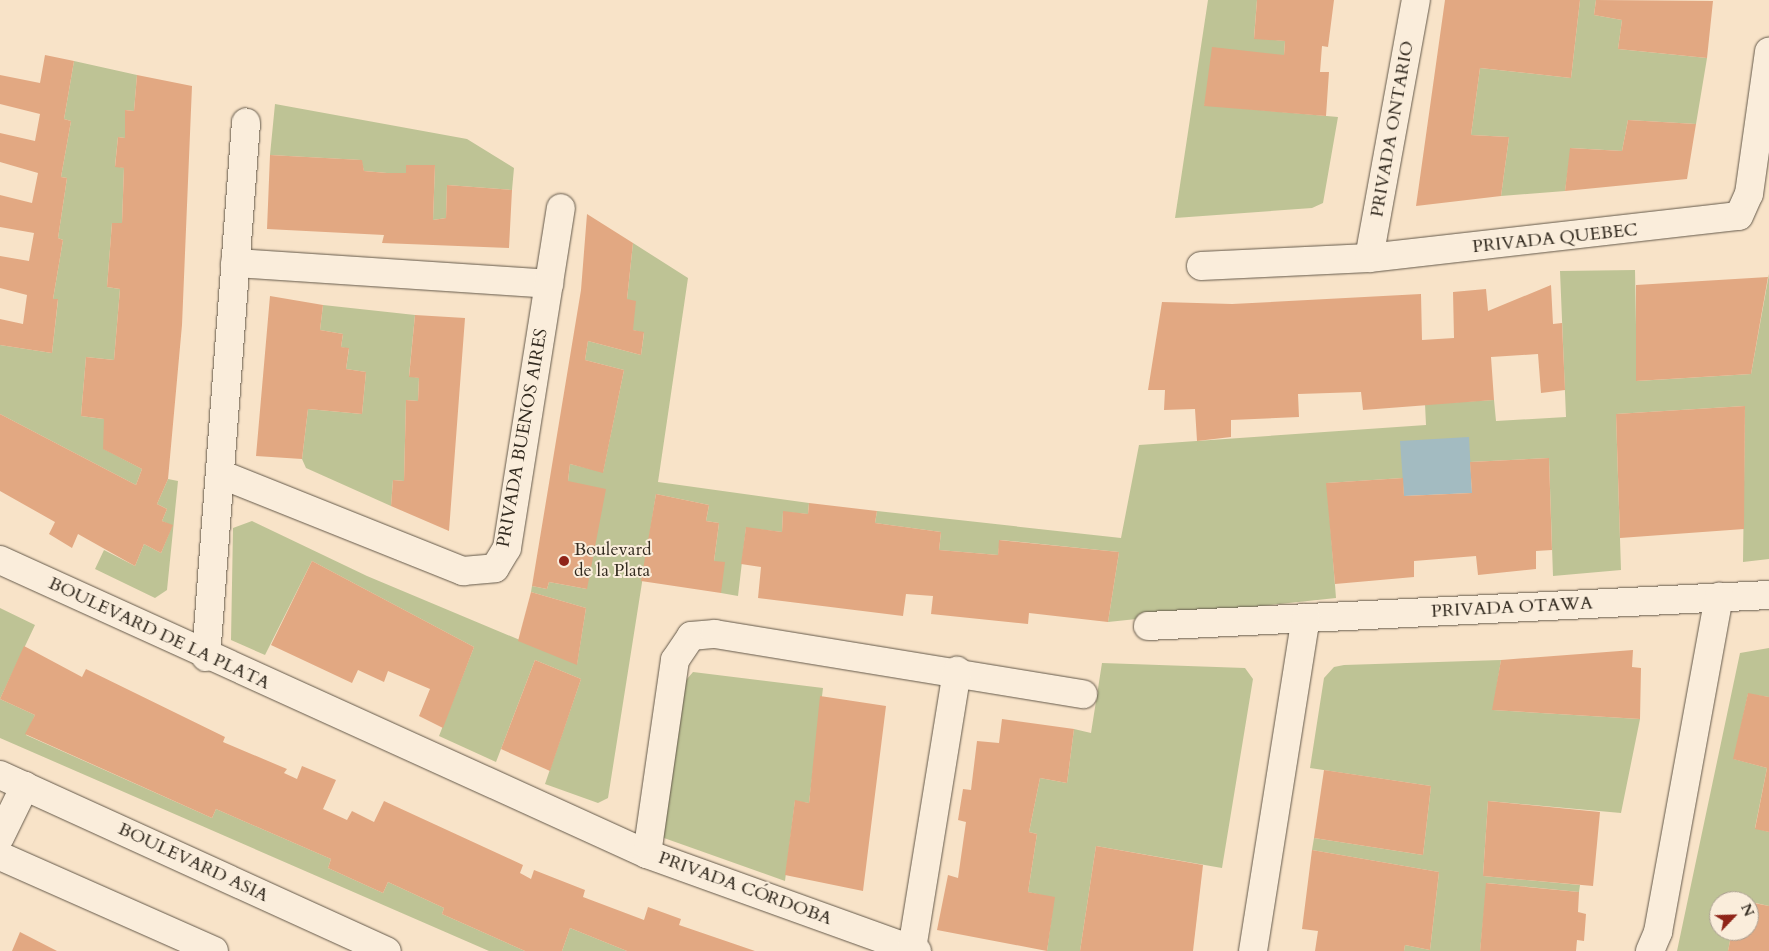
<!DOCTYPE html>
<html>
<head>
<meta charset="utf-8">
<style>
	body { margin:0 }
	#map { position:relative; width:1769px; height:951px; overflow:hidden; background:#f8e3c8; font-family:Cardo,serif }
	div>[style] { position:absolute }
	.green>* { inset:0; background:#bec395 }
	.water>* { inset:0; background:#a3bbc1 }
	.building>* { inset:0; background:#e2a882 }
	.roads { filter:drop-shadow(0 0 1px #64594a) drop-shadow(0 0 1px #64594a) }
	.minor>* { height:28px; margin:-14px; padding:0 14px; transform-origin:14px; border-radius:14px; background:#faeddb }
	.tertiary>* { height:28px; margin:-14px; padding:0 14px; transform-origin:14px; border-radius:14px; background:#faeddb }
	.dots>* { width:14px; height:14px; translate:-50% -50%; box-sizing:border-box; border:2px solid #faeddb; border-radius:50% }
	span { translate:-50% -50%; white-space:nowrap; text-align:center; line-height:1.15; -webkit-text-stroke:4px #faeddb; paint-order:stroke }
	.street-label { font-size:18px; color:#332b20 }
	.poi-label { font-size:18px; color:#332b20 }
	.left { translate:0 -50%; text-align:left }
	.north { position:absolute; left:1709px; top:891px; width:50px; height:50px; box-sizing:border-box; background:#faeddb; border:1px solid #aa9f90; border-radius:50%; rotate:66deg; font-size:14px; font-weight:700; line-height:20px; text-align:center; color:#332b20 }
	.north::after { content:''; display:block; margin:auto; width:18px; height:22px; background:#8f2418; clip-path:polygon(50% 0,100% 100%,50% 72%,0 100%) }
</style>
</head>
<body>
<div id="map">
	<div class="green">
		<i style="clip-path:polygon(1208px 0,1257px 0,1254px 38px,1285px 41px,1284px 55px,1204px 105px,1338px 117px,1323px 203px,1312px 208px,1175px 218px)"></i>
		<i style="clip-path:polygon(1580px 0,1596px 0,1594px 15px,1622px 20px,1618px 49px,1707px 58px,1696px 124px,1628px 120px,1622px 151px,1571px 148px,1565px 191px,1501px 196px,1509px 137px,1471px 135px,1480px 68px,1571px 78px)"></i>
		<i style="clip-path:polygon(74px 61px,137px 75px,134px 111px,125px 110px,125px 138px,118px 137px,115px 166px,124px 168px,122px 223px,112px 223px,107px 287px,120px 289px,114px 360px,86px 357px,81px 416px,104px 419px,104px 449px,142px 469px,136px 485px,0 414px,0 345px,52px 353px,58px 300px,53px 299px,63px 240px,58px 238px,67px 178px,61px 177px,71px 121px,64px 119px)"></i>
		<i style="clip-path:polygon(275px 104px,467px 139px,514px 168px,512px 190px,447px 185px,446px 218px,433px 220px,435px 165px,406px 165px,406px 173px,387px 173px,364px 171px,361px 160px,270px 155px)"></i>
		<i style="clip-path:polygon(633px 243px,688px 278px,658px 482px,809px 503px,808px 514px,783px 512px,782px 532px,746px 528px,738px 596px,721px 593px,714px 561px,719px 523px,706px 521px,709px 505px,656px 494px,608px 798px,598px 803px,545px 784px,581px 679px,535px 660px,496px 762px,439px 736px,474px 647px,312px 561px,265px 655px,231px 640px,233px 528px,252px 521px,367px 576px,577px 664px,586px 608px,531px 592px,532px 586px,547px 589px,549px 582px,587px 589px,568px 481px,570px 464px,603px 472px,624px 370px,585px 360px,588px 341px,641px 355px,644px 333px,633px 330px,627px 299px)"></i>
		<i style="clip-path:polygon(1635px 270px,1637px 381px,1751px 374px,1769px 274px,1769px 559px,1743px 562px,1745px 406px,1616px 414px,1621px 570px,1553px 576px,1549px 458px,1470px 462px,1404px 496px,1403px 478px,1327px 483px,1336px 598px,1108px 622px,1119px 552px,1000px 540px,998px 555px,939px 550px,941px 532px,875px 523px,877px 511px,1121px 538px,1139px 445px,1426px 425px,1425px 404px,1494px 400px,1496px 421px,1566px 417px,1560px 271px)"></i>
		<i style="clip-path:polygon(323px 305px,415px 315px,409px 376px,419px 378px,418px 401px,406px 400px,404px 481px,393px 480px,391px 506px,306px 468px,302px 459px,308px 409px,362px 414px,366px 372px,346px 369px,349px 349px,341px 347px,343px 334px,320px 330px)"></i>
		<i style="clip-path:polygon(168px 479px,178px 481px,167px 590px,155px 598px,95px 569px,104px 550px,135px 566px,144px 544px,161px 553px,172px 526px,162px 521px,167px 509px,157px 504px)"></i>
		<i style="clip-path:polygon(0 608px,35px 625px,0 699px,35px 715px,26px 735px,212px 818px,216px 809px,331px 859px,328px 868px,383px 893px,388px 882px,444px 908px,442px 914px,525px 951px,489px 951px,0 738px)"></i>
		<i style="clip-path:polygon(1769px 648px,1769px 697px,1748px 694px,1734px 759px,1767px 768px,1755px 828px,1769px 832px,1769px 906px,1738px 899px,1719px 901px,1719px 931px,1732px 931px,1728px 951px,1677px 951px,1740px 653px)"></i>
		<i style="clip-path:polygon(1501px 660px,1493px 710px,1640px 719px,1621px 813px,1488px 801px,1483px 876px,1580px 885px,1579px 892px,1487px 883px,1480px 951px,1404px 951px,1405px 945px,1430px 950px,1439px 872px,1312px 850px,1314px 838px,1423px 855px,1431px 786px,1310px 768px,1324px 678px,1334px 667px,1344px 665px)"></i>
		<i style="clip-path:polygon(1102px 663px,1245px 668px,1253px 679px,1222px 868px,1096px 846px,1080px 951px,1047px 951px,1054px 898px,1028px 892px,1037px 834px,1029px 832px,1040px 778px,1067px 783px,1074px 729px,1091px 733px)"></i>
		<i style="clip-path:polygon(693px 672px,823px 688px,809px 803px,795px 801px,785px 881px,664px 838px,661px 824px,681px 686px)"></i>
		<i style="clip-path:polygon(570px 928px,627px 951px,562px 951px)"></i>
	</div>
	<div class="water">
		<i style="clip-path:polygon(1469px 437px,1472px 493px,1404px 496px,1400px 441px)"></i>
	</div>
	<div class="building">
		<i style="clip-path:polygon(1257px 0,1334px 0,1328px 47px,1322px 46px,1320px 72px,1329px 72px,1326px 116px,1204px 106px,1212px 47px,1284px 55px,1285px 41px,1254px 39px)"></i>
		<i style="clip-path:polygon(1445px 0,1580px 0,1571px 78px,1480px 68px,1471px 135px,1509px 137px,1501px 196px,1416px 206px)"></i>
		<i style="clip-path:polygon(1596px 0,1713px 1px,1707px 58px,1618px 49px,1622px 20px,1594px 15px)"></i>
		<i style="clip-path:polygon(45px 55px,74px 61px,64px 119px,71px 121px,61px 177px,67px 178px,58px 238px,63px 240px,53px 299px,58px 299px,52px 353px,0 345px,0 319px,23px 324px,27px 295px,0 288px,0 256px,29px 261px,34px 233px,0 227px,0 195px,32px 203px,38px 173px,0 162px,0 133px,35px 141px,40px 114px,0 104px,0 75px,40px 83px)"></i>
		<i style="clip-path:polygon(137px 75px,192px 86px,182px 325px,168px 479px,157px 504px,167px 509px,162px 521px,173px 525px,161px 553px,144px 544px,135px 566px,78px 534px,72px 548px,49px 534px,55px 522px,0 491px,0 414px,136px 485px,142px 469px,103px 449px,104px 419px,81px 416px,86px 357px,114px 360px,120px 289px,107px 287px,112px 223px,122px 223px,124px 168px,115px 167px,118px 137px,125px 138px,125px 110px,134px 111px)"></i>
		<i style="clip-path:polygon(1628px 120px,1696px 124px,1687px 179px,1565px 191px,1570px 148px,1622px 151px)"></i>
		<i style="clip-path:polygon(270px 155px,362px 160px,364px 171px,387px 173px,406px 173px,406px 165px,435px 165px,433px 220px,446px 218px,447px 185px,512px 190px,509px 248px,382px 243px,384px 235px,267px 229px)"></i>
		<i style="clip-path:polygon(587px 214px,633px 243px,627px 299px,636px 301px,633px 330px,644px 332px,641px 355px,588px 341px,585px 360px,624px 370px,603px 473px,570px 464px,568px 481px,606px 489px,587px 589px,549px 582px,547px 589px,532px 586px,581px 290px)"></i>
		<i style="clip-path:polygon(1768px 277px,1751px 374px,1636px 381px,1636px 285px)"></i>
		<i style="clip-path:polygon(1551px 285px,1553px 324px,1562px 323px,1565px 390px,1541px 393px,1538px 354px,1491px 357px,1494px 400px,1363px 410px,1361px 392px,1298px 394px,1299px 417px,1231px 420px,1231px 437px,1197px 441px,1195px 409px,1164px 410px,1165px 390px,1148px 390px,1162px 302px,1232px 304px,1421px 294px,1422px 340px,1454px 338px,1453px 292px,1486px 289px,1488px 311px)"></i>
		<i style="clip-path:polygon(270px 296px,323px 305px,320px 330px,343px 334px,341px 347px,349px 348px,346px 369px,366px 372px,362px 414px,308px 409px,302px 459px,256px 456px)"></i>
		<i style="clip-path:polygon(415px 315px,465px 318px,449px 531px,391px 506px,393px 480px,404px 481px,406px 400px,418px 401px,419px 378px,409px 377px)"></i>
		<i style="clip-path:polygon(1745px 406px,1744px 529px,1620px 538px,1616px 414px)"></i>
		<i style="clip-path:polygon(1549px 458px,1552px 550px,1536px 551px,1536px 569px,1478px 575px,1476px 556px,1414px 561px,1414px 577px,1335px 584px,1326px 483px,1403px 478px,1404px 496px,1472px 493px,1470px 462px)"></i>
		<i style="clip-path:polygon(656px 494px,709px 505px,706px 521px,719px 523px,714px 561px,725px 562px,721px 593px,641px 581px)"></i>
		<i style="clip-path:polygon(809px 503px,877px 511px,875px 523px,941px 532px,939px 550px,998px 555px,999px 540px,1119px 552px,1108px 622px,1029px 613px,1028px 624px,931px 614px,933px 596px,906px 594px,903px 616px,758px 598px,761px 567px,741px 564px,746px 527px,782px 532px,783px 511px,808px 514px)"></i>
		<i style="clip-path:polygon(312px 561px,474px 647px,443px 728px,419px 716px,430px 689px,388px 671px,384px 682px,358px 670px,352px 683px,271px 645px)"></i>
		<i style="clip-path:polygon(531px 592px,586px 608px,577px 665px,518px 641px)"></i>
		<i style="clip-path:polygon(24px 646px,82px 677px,86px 669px,225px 737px,223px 742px,287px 769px,284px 773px,297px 779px,302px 766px,336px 780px,323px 809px,347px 820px,352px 811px,374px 822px,384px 801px,523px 865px,520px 873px,531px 879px,534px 870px,585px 890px,583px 897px,644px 920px,648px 907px,681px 919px,679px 925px,755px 951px,627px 951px,570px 928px,562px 951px,525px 951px,442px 914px,444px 908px,388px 882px,383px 893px,328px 868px,331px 859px,216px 809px,212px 818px,25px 734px,35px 715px,0 699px)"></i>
		<i style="clip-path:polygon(1633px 650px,1632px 667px,1641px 668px,1640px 719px,1492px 710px,1501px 660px)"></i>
		<i style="clip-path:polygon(535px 660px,581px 679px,550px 771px,501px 749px)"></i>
		<i style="clip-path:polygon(1748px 693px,1769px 697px,1769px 832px,1755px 829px,1767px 768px,1733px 759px)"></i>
		<i style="clip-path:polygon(820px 696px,886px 706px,863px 891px,785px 875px,795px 800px,809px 803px)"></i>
		<i style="clip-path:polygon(1002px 719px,1074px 729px,1067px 783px,1040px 778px,1029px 832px,1037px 834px,1028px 892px,1055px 897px,1047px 951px,937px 930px,948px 875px,958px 878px,966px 822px,958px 820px,963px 789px,971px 790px,977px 741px,999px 743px)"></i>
		<i style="clip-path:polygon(1324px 770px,1431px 786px,1423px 855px,1314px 838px)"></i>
		<i style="clip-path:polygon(1488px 801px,1600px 812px,1593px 886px,1483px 876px)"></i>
		<i style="clip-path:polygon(1096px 846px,1203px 865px,1193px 951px,1080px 951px)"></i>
		<i style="clip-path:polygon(1312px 850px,1439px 872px,1430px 950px,1405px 945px,1404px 951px,1315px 951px,1318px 931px,1302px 929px)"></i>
		<i style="clip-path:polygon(1486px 883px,1579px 892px,1578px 912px,1586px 914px,1584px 941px,1577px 940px,1576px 951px,1480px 951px)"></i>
		<i style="clip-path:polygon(1749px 902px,1769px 906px,1769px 951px,1728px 951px,1732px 931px,1749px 931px)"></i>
		<i style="clip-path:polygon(20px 932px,57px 951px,12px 951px)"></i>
	</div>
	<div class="roads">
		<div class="minor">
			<i style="left:1369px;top:258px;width:262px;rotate:-79.7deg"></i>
			<i style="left:235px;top:263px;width:315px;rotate:3.8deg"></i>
			<i style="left:1201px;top:266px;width:168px;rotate:-2.7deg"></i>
			<i style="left:1369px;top:258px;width:372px;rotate:-6.5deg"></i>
			<i style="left:1739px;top:216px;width:24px;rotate:-66deg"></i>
			<i style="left:1749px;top:194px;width:144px;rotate:-82deg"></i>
			<i style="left:220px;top:474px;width:262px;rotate:21.8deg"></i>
			<i style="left:463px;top:571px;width:32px;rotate:-5deg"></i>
			<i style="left:495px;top:568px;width:23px;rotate:-59deg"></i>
			<i style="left:507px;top:548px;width:344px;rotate:-81deg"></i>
			<i style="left:0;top:560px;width:711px;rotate:24.44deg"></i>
			<i style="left:647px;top:854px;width:287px;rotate:19.8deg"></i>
			<i style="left:1148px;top:626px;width:622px;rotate:-2.86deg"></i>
			<i style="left:206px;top:657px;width:536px;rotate:-85.72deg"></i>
			<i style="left:0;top:837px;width:57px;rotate:-63.9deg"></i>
			<i style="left:647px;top:854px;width:196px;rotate:-81.8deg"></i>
			<i style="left:675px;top:660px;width:29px;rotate:-56deg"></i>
			<i style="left:691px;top:636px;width:24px;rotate:-5deg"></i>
			<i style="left:715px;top:634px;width:373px;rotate:9.3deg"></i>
			<i style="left:912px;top:949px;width:282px;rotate:-80.8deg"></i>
			<i style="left:1253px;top:951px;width:337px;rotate:-81deg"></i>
			<i style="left:1650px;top:951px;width:21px;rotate:-67deg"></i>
			<i style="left:1658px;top:932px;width:341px;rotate:-79.7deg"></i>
		</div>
		<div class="tertiary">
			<i style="left:0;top:775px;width:425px;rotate:24.5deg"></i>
			<i style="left:0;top:856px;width:234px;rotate:23.9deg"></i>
		</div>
	</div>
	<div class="dots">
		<i style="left:564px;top:561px;background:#8f2418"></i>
	</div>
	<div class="street-label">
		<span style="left:1393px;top:129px;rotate:-80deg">PRIVADA ONTARIO</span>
		<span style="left:1555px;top:239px;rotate:-6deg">PRIVADA QUEBEC</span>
		<span style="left:523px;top:438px;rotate:-80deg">PRIVADA BUENOS AIRES</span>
		<span style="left:1512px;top:608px;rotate:-3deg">PRIVADA OTAWA</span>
		<span style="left:159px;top:634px;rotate:25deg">BOULEVARD DE LA PLATA</span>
		<span style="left:193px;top:863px;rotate:25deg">BOULEVARD ASIA</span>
		<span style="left:745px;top:889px;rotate:20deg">PRIVADA CÓRDOBA</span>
	</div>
	<div class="poi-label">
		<span class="left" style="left:574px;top:561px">Boulevard<br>de la Plata</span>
	</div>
	<div class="north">N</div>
</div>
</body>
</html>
